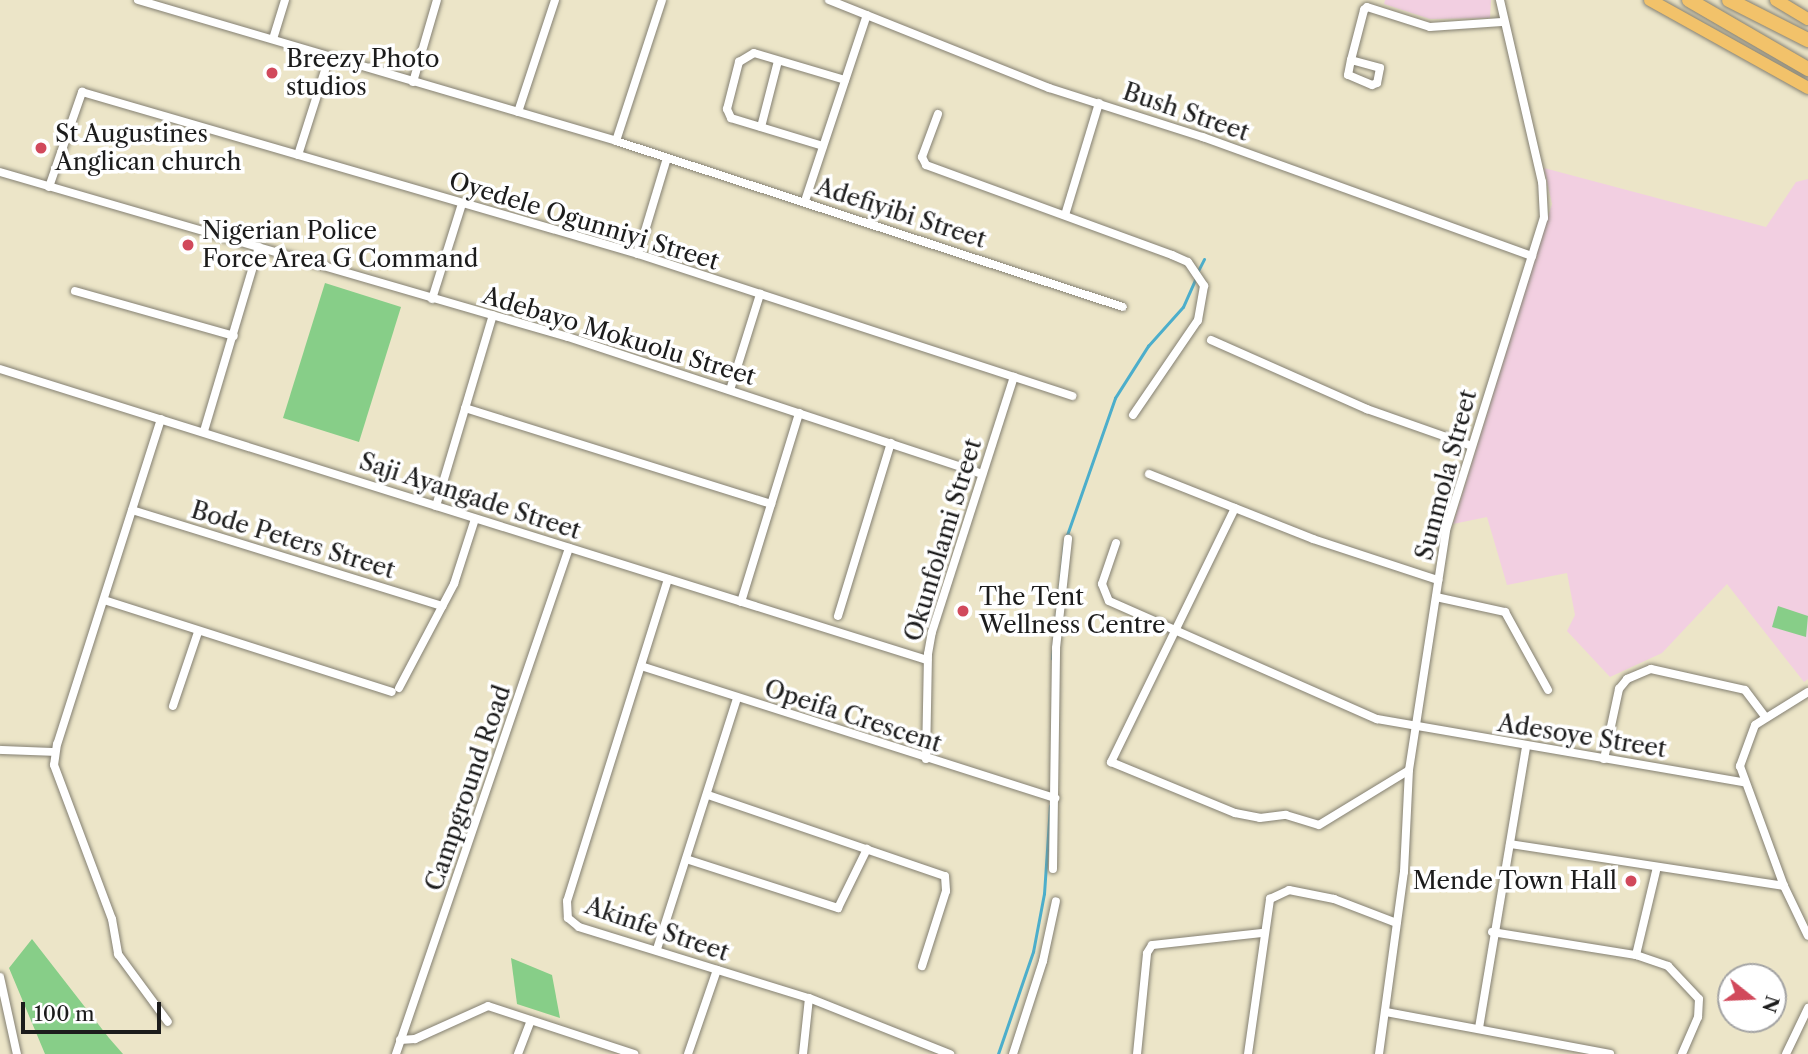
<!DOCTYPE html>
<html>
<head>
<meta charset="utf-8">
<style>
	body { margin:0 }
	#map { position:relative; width:1808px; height:1054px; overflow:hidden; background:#ece5c8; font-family:"Libre Caslon Text",serif }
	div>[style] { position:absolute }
	.built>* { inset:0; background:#f2cfe1 }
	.green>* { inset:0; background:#87ce88 }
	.stream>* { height:2.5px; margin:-1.25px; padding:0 1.25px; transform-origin:1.25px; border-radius:1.25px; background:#4caecb }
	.roads { filter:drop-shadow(0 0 2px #848072) drop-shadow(0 0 2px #848072) }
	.minor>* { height:8px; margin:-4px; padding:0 4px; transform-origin:4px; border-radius:4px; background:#fff }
	.primary>* { height:12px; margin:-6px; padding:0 6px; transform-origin:6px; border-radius:6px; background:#f2c26a }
	.motorway>* { height:14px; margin:-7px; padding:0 7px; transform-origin:7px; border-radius:7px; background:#f2c26a }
	.dots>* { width:19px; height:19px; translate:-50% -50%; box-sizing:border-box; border:4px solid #fff; border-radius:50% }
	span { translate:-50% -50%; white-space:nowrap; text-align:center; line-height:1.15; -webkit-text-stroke:7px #fff; paint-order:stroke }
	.poi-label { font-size:24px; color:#1c1c1c }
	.left { translate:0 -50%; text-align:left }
	.right { translate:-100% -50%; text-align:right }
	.street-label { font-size:24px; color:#1c1c1c }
	.north { position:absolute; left:1717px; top:963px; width:70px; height:70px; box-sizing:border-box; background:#fff; border:2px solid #a4a4a4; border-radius:50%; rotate:108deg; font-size:19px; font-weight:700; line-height:28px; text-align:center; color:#1c1c1c }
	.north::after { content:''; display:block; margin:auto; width:24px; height:32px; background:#d1495b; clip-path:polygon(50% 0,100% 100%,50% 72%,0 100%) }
	.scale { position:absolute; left:21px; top:1002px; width:140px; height:32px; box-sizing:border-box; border:4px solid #1c1c1c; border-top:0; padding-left:9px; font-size:21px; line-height:24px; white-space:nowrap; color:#1c1c1c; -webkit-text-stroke:5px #fff; paint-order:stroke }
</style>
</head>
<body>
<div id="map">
	<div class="built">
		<i style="clip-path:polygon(1385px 0,1491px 0,1490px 18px,1430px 19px,1384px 4px)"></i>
		<i style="clip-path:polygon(1544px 168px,1766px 227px,1796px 182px,1808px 179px,1808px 679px,1804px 682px,1727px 584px,1662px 653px,1610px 677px,1567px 631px,1575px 615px,1567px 573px,1507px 585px,1487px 517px,1453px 524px,1552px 204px)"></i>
	</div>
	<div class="green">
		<i style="clip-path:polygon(325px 283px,401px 307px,359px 442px,283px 418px)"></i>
		<i style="clip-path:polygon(1778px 606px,1808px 616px,1806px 637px,1772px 627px)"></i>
		<i style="clip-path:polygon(32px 939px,109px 1038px,123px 1054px,45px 1054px,9px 968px)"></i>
		<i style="clip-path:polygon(511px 958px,552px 975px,560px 1018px,517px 1004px)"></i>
	</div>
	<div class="stream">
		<i style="left:1198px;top:271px;width:13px;rotate:-63deg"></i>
		<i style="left:1066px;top:538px;width:148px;rotate:-70.7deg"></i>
		<i style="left:1115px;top:398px;width:62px;rotate:-57.6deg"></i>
		<i style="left:1148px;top:346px;width:52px;rotate:-48.1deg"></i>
		<i style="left:1183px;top:307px;width:32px;rotate:-66deg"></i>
		<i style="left:1052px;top:659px;width:116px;rotate:-84deg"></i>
		<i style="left:998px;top:1054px;width:108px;rotate:-71.1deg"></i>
		<i style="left:1033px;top:952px;width:59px;rotate:-79.3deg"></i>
		<i style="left:1044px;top:894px;width:88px;rotate:-86.1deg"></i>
	</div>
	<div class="roads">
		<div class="minor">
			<i style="left:138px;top:0;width:498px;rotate:16.4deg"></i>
			<i style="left:616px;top:141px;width:533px;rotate:18.13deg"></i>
			<i style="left:829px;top:0;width:237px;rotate:21.8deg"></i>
			<i style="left:1049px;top:88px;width:162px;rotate:17.7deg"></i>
			<i style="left:1203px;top:137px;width:350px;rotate:19.9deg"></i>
			<i style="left:273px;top:39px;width:41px;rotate:-72.9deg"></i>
			<i style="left:1351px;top:60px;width:30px;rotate:15deg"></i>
			<i style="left:1380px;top:68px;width:15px;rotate:101deg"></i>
			<i style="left:1377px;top:83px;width:5px;rotate:158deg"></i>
			<i style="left:1372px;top:85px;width:26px;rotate:-157deg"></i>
			<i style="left:1348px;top:75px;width:15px;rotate:-79deg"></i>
			<i style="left:1351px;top:60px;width:52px;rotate:-75.4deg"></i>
			<i style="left:1364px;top:10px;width:4px;rotate:-45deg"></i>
			<i style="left:1367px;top:7px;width:66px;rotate:17.6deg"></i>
			<i style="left:1430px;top:27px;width:72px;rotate:-4deg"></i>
			<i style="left:413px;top:82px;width:85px;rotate:-73.7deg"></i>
			<i style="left:518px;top:112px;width:118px;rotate:-71.7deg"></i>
			<i style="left:938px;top:114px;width:46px;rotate:110.4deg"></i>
			<i style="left:922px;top:157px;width:9px;rotate:63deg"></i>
			<i style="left:926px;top:165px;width:262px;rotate:20.1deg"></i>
			<i style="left:1172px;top:255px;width:17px;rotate:24deg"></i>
			<i style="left:1188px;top:262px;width:29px;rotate:56deg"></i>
			<i style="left:1204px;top:286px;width:35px;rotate:100deg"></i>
			<i style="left:1198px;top:320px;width:115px;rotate:124.4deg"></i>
			<i style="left:761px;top:127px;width:68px;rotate:-75.6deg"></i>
			<i style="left:616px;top:141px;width:148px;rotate:-71.9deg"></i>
			<i style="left:823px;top:146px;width:96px;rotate:-163.1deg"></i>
			<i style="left:731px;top:118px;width:10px;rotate:-114deg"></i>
			<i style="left:727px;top:109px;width:49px;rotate:-75.7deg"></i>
			<i style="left:739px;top:62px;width:17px;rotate:-31deg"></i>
			<i style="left:754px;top:53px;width:95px;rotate:16.5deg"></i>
			<i style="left:298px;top:155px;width:102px;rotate:-72.3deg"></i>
			<i style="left:0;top:172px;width:591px;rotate:16.2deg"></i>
			<i style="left:568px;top:337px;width:436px;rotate:18.3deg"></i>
			<i style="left:49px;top:187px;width:101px;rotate:-70.8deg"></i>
			<i style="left:82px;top:92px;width:579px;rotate:16.24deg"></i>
			<i style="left:638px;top:254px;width:457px;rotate:18.1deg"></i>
			<i style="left:805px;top:201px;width:196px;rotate:-71.6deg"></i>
			<i style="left:1065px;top:215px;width:117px;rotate:-73.1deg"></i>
			<i style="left:638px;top:254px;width:100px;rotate:-73.2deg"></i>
			<i style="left:75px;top:291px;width:165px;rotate:15.8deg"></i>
			<i style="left:432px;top:299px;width:100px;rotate:-72.5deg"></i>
			<i style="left:1211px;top:340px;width:171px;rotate:23.9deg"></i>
			<i style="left:1367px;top:409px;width:111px;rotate:19.4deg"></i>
			<i style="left:0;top:369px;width:972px;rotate:17.43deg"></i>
			<i style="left:730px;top:390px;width:101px;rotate:-72.6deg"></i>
			<i style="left:465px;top:408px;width:321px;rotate:17.4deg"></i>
			<i style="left:161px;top:419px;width:341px;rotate:107.7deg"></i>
			<i style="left:57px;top:744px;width:21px;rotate:98deg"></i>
			<i style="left:54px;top:765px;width:165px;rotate:69.4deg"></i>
			<i style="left:112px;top:919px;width:36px;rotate:80deg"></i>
			<i style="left:118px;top:954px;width:84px;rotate:53.7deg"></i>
			<i style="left:204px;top:431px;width:192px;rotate:-73.4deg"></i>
			<i style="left:1149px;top:474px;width:176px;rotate:21.6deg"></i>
			<i style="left:1313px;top:539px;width:132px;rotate:18.2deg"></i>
			<i style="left:436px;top:506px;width:199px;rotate:-73.4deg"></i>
			<i style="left:1235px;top:508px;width:283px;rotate:116deg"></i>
			<i style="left:1111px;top:762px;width:134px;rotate:22.4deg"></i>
			<i style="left:1235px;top:813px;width:25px;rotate:11deg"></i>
			<i style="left:1260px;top:818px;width:26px;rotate:-7deg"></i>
			<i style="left:1286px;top:815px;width:34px;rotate:17deg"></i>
			<i style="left:1319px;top:825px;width:105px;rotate:-31.4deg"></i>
			<i style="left:132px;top:510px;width:325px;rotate:17.2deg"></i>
			<i style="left:1116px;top:543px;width:43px;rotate:108.9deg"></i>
			<i style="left:1102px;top:584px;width:18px;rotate:68deg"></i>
			<i style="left:1109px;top:601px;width:293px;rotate:23.8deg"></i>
			<i style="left:1377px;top:719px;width:371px;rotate:9.8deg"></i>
			<i style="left:668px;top:579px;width:337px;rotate:107.4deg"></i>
			<i style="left:567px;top:901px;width:17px;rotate:87deg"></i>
			<i style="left:568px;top:918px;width:14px;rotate:39deg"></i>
			<i style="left:579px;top:927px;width:241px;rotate:17.2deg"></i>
			<i style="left:809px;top:998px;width:152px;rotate:21.7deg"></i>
			<i style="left:1436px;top:597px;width:71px;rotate:12.3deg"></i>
			<i style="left:1505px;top:612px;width:89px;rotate:61.1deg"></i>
			<i style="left:104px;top:600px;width:302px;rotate:17.7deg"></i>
			<i style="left:741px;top:602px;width:198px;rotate:-72.9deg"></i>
			<i style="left:838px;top:616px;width:181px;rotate:-73deg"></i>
			<i style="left:641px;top:666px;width:435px;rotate:17.7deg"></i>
			<i style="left:399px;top:688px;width:118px;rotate:-62.1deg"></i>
			<i style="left:454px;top:584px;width:68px;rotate:-72.1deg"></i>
			<i style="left:1808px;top:692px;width:62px;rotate:148.1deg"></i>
			<i style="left:1755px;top:725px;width:44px;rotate:110.1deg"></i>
			<i style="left:1740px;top:766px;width:128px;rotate:69.9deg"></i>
			<i style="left:1784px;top:886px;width:55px;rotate:64.4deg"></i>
			<i style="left:173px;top:706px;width:78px;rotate:-71.3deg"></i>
			<i style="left:0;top:750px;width:54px;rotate:2.1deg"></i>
			<i style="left:926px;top:759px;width:105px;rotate:-88.9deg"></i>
			<i style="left:928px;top:654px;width:22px;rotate:-80deg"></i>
			<i style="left:932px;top:632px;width:268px;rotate:-72.2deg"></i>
			<i style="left:1604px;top:759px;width:72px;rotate:-77.9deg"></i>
			<i style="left:1619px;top:689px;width:13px;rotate:-51deg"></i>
			<i style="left:1627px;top:679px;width:26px;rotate:-23deg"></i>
			<i style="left:1651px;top:669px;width:96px;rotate:12.6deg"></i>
			<i style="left:1745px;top:690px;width:34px;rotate:53deg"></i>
			<i style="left:708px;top:795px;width:250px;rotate:18.9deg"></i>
			<i style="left:945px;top:876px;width:15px;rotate:86deg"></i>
			<i style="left:946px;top:891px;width:79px;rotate:107.7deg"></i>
			<i style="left:1510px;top:844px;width:277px;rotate:8.7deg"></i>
			<i style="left:686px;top:859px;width:160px;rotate:17.9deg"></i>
			<i style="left:838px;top:908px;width:66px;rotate:-63.8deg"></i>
			<i style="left:1053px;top:869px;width:221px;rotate:-89.2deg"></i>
			<i style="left:1056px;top:648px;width:110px;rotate:-83.7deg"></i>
			<i style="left:1492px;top:932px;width:146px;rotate:9.1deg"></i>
			<i style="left:1636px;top:955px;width:34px;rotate:19deg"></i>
			<i style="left:1668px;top:966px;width:45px;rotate:46.8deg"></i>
			<i style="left:1699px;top:999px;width:18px;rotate:93deg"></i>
			<i style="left:1698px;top:1017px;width:40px;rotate:113.4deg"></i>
			<i style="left:657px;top:949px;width:262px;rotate:-72.3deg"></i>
			<i style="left:1636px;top:955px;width:90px;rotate:-76.6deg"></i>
			<i style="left:0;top:977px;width:79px;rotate:77.6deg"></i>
			<i style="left:1386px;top:1012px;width:228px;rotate:10.6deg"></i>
			<i style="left:1479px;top:1028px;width:286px;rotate:-80.5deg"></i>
			<i style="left:400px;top:1040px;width:15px;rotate:-4deg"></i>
			<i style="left:415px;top:1039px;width:80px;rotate:-24.3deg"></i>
			<i style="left:488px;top:1006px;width:154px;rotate:18.2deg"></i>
			<i style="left:396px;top:1054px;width:535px;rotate:-71.12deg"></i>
			<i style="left:518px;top:1054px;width:36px;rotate:-69deg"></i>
			<i style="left:688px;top:1054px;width:89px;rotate:-71deg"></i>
			<i style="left:803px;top:1054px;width:56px;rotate:-83.9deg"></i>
			<i style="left:1013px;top:1054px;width:98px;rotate:-72.1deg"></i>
			<i style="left:1043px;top:961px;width:61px;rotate:-77.8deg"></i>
			<i style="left:1137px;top:1054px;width:101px;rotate:-84.3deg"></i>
			<i style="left:1147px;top:953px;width:9px;rotate:-58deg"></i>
			<i style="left:1152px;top:945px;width:111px;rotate:-6.2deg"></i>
			<i style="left:1248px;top:1054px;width:157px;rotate:-81.9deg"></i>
			<i style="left:1270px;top:899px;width:21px;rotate:-25deg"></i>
			<i style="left:1289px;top:890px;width:46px;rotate:11.3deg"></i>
			<i style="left:1334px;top:899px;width:67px;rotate:20.9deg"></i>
			<i style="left:1379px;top:1054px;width:184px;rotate:-82.2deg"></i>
			<i style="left:1404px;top:872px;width:102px;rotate:-87.2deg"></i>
			<i style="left:1409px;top:770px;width:243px;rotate:-81.2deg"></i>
			<i style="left:1446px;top:530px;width:327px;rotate:-72.6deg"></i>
			<i style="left:1544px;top:218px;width:36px;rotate:-93deg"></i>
			<i style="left:1542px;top:182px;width:187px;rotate:-103deg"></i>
			<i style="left:1786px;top:1054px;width:51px;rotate:-64.4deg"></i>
		</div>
		<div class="primary">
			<i style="left:1650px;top:0;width:181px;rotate:29.1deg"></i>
			<i style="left:1776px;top:0;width:37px;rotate:31deg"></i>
		</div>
		<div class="motorway">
			<i style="left:1689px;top:0;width:138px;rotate:30.1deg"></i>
			<i style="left:1729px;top:0;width:89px;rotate:26.9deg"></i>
		</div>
	</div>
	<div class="dots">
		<i style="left:272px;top:73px;background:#d1495b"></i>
		<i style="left:41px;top:148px;background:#d1495b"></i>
		<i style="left:188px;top:245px;background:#d1495b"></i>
		<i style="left:963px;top:611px;background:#d1495b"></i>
		<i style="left:1631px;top:881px;background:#d1495b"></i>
	</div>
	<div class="poi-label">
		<span class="left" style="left:286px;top:73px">Breezy Photo<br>studios</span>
		<span class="left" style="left:55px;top:148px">St Augustines<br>Anglican church</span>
		<span class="left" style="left:202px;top:245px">Nigerian Police<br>Force Area G Command</span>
		<span class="left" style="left:979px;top:611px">The Tent<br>Wellness Centre</span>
		<span class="right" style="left:1617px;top:881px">Mende Town Hall</span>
	</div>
	<div class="street-label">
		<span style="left:1186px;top:112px;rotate:19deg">Bush Street</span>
		<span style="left:901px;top:213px;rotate:18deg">Adefiyibi Street</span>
		<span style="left:584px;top:221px;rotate:17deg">Oyedele Ogunniyi Street</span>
		<span style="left:619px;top:336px;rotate:17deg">Adebayo Mokuolu Street</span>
		<span style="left:1446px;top:475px;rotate:-75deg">Sunmola Street</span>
		<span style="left:470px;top:496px;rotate:18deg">Saji Ayangade Street</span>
		<span style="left:293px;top:540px;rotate:17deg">Bode Peters Street</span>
		<span style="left:943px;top:540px;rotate:-73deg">Okunfolami Street</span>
		<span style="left:853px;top:716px;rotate:18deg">Opeifa Crescent</span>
		<span style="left:1582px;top:736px;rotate:9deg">Adesoye Street</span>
		<span style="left:468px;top:788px;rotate:-71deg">Campground Road</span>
		<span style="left:657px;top:929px;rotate:19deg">Akinfe Street</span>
	</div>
	<div class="north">N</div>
	<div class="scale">100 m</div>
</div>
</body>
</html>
